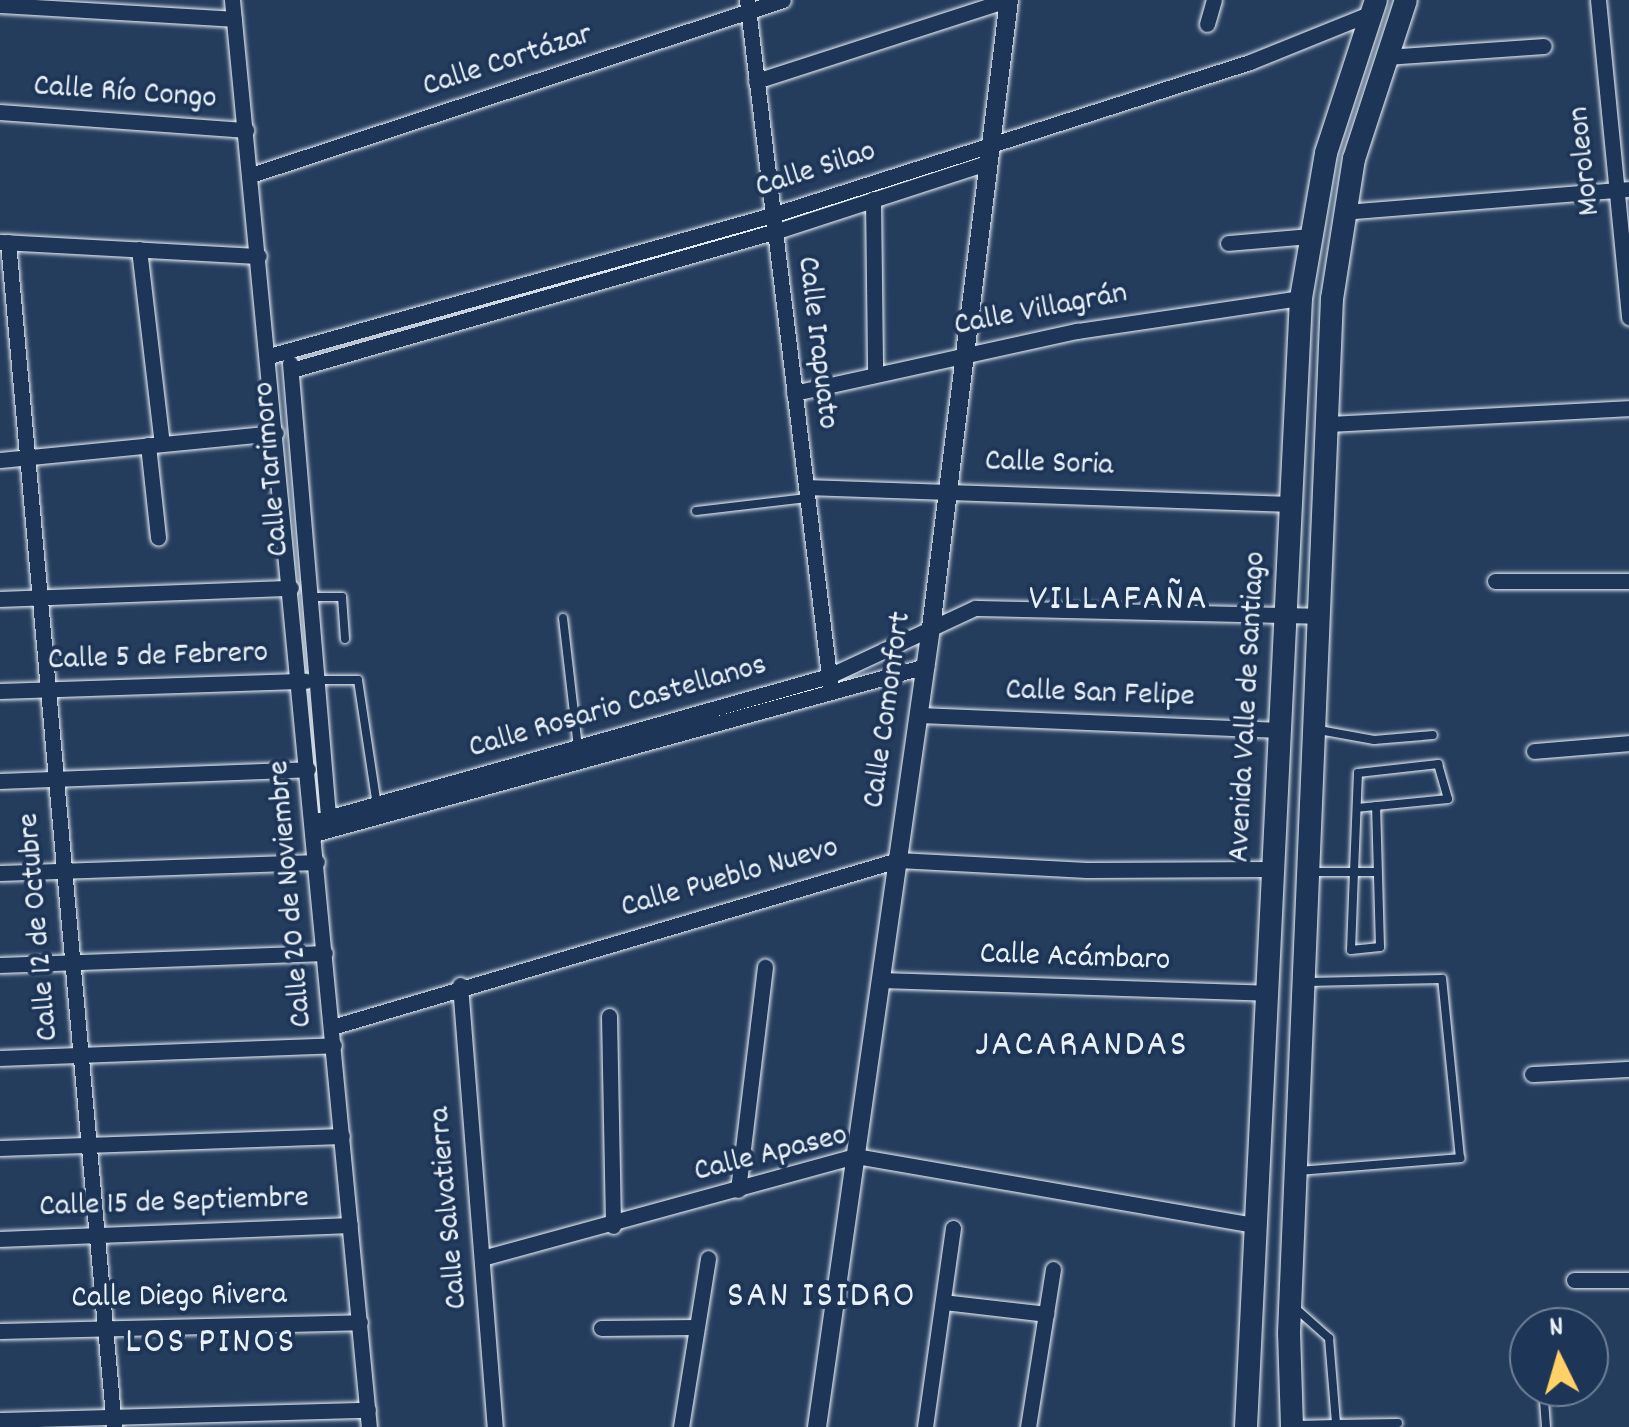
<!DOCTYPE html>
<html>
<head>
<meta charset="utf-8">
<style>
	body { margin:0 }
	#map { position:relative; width:1629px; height:1427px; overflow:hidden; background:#253d5d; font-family:Dekko,sans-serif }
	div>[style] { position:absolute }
	.roads { filter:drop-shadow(0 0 2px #e8f1f8) drop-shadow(0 0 2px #e8f1f8) }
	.service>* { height:8px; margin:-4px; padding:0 4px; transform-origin:4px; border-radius:4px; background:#1d3557 }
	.minor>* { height:15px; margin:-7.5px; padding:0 7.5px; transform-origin:7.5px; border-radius:7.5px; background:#1d3557 }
	.tertiary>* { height:18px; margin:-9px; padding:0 9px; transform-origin:9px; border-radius:9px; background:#1d3557 }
	.primary>* { height:22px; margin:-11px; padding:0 11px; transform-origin:11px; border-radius:11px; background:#1d3557 }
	span { translate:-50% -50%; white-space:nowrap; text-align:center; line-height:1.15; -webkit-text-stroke:8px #1d3557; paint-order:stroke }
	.street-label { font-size:32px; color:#e8f1f8 }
	.quarter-label { font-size:38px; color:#e8f1f8; letter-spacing:2.5px }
	.north { position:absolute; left:1509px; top:1307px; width:100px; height:100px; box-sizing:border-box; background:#1d3557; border:2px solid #6e8097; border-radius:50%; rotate:355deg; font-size:28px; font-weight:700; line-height:40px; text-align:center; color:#e8f1f8 }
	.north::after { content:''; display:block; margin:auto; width:35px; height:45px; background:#ffd166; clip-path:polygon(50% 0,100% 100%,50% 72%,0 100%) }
</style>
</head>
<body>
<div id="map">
	<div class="roads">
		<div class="service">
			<i style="left:696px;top:511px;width:112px;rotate:-6.7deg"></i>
			<i style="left:312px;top:597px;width:30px"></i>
			<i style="left:342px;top:597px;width:42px;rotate:85.9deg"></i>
			<i style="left:563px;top:618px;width:131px;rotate:83.4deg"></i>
			<i style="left:318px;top:680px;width:40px"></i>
			<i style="left:358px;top:680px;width:127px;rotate:81.4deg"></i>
			<i style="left:1319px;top:730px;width:56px;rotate:10.3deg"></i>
			<i style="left:1374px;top:740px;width:59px;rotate:-4.8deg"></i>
			<i style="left:1310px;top:872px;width:44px"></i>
			<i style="left:1354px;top:872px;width:99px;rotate:-87.7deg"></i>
			<i style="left:1358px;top:773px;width:81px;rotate:-6.4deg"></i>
			<i style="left:1438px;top:764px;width:36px;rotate:74deg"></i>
			<i style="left:1448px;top:799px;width:91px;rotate:174.4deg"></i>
			<i style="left:1375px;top:872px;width:21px;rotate:180deg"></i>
			<i style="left:1354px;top:872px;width:78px;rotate:92.2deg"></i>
			<i style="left:1351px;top:950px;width:29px;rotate:-6deg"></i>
			<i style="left:1380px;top:947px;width:141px;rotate:-91.6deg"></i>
			<i style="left:1299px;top:1171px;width:162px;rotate:-4.6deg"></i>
			<i style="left:1460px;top:1158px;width:180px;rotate:-95.7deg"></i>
			<i style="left:1442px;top:979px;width:134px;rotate:178.7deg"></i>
			<i style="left:1294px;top:1307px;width:47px;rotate:41.5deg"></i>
			<i style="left:1329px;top:1338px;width:86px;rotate:85.3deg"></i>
			<i style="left:1336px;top:1424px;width:62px;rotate:-0.9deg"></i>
			<i style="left:1540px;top:1324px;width:3px;rotate:90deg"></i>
			<i style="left:1543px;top:1387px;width:40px;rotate:85.7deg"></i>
			<i style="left:1296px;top:1425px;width:40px;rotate:-1.4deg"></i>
		</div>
		<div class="minor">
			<i style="left:232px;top:0;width:1434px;rotate:84.52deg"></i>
			<i style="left:747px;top:0;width:697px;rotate:83.08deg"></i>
			<i style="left:1598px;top:0;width:319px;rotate:84.4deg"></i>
			<i style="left:0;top:5px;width:234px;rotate:3.4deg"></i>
			<i style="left:1207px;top:24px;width:25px;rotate:-74deg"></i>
			<i style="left:1386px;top:57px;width:158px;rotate:-4deg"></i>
			<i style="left:756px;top:81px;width:264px;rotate:-17.9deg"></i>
			<i style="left:0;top:112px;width:247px;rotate:4.2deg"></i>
			<i style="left:251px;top:175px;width:560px;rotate:-18.21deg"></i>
			<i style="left:873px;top:199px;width:173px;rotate:89.3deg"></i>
			<i style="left:1343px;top:212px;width:287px;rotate:-4.6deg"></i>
			<i style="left:0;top:242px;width:259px;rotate:3.1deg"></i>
			<i style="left:8px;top:242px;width:1190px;rotate:84.89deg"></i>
			<i style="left:1228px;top:243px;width:81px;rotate:-4.9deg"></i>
			<i style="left:139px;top:249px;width:196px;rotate:83.3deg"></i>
			<i style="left:269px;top:356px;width:522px;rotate:-15.66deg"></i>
			<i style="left:772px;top:215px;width:502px;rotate:-17.75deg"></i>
			<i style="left:1250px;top:62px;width:131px;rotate:-22deg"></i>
			<i style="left:290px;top:363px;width:466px;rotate:85.2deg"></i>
			<i style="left:295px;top:369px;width:498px;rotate:-16deg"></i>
			<i style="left:774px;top:232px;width:226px;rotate:-18deg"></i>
			<i style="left:794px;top:393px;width:290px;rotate:-12.4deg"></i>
			<i style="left:1077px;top:331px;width:226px;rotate:-8.4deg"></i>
			<i style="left:1327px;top:424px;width:302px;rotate:-3deg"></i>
			<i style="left:148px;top:445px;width:93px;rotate:83.8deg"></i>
			<i style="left:0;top:460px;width:277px;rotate:-5.6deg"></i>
			<i style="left:806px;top:487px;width:485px;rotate:2deg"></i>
			<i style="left:1495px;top:581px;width:134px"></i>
			<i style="left:0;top:599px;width:291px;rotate:-2.2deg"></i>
			<i style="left:0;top:691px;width:306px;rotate:-1.9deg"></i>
			<i style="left:919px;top:715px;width:361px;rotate:2.4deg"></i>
			<i style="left:1534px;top:751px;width:95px;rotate:-4.8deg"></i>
			<i style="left:0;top:781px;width:308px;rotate:-2.2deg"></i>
			<i style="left:313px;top:822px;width:536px;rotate:-15.8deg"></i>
			<i style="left:829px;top:676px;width:161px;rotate:-25deg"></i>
			<i style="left:975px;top:608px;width:344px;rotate:1.3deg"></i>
			<i style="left:314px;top:834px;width:635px;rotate:-15.35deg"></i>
			<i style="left:0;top:873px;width:317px;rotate:-2deg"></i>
			<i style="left:0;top:965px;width:325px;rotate:-2.1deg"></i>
			<i style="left:881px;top:980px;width:386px;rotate:1.9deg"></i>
			<i style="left:460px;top:985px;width:443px;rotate:85.5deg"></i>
			<i style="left:609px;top:1016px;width:210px;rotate:88.9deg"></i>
			<i style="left:332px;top:1027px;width:590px;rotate:-16.44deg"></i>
			<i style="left:898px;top:860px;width:189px;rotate:3deg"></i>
			<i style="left:1087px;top:870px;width:186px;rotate:-0.3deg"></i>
			<i style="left:0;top:1058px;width:334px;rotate:-2.2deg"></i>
			<i style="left:1532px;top:1074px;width:97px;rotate:-3deg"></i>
			<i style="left:0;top:1148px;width:342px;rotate:-2deg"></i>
			<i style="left:738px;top:1190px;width:225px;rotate:-83.1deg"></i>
			<i style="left:0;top:1239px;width:350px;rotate:-2.3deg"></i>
			<i style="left:482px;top:1258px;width:387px;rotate:-15.3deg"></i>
			<i style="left:855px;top:1156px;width:407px;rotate:9.8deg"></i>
			<i style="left:1574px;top:1280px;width:55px"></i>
			<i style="left:943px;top:1302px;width:104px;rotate:6.6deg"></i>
			<i style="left:601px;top:1328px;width:94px;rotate:-0.6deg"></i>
			<i style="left:0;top:1331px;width:360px;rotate:-1.4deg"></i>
			<i style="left:0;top:1420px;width:368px;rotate:-1.6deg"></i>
			<i style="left:681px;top:1427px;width:171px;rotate:-80.9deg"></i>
			<i style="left:925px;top:1427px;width:201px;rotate:-82deg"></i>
			<i style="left:1028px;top:1427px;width:160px;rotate:-81deg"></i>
		</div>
		<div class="tertiary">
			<i style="left:817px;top:1427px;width:807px;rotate:-81.88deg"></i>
			<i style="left:931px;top:628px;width:633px;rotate:-82.92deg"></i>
		</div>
		<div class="primary">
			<i style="left:1246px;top:1427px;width:1130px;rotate:-87.21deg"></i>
			<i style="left:1301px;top:298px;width:147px;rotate:-80.2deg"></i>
			<i style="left:1326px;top:153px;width:161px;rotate:-71.9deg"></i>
			<i style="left:1292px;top:1427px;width:94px;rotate:-91.8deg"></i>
			<i style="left:1289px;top:1333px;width:1035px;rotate:-87.62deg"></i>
			<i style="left:1332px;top:299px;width:142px;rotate:-81.1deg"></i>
			<i style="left:1354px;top:159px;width:167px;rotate:-71.9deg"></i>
		</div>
	</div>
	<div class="street-label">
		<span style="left:508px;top:62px;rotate:-18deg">Calle Cortázar</span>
		<span style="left:125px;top:94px;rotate:4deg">Calle Río Congo</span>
		<span style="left:1586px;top:161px;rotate:-96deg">Moroleon</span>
		<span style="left:816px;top:171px;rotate:-18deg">Calle Silao</span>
		<span style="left:1041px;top:311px;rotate:-11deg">Calle Villagrán</span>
		<span style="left:816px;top:343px;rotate:83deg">Calle Irapuato</span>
		<span style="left:1049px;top:465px;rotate:2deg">Calle Soria</span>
		<span style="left:273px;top:469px;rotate:-95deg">Calle Tarimoro</span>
		<span style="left:158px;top:658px;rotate:-2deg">Calle 5 de Febrero</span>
		<span style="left:1100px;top:695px;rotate:2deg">Calle San Felipe</span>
		<span style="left:1249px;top:707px;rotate:-87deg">Avenida Valle de Santiago</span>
		<span style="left:618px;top:708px;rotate:-16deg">Calle Rosario Castellanos</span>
		<span style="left:889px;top:710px;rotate:-82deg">Calle Comonfort</span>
		<span style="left:730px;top:879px;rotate:-16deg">Calle Pueblo Nuevo</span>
		<span style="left:292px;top:894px;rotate:-95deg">Calle 20 de Noviembre</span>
		<span style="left:40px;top:927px;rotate:-95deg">Calle 12 de Octubre</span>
		<span style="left:1075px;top:959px;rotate:2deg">Calle Acámbaro</span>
		<span style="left:771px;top:1155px;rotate:-14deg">Calle Apaseo</span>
		<span style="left:174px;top:1204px;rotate:-2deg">Calle 15 de Septiembre</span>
		<span style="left:450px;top:1208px;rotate:-95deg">Calle Salvatierra</span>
		<span style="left:179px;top:1298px;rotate:-1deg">Calle Diego Rivera</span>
	</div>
	<div class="quarter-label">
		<span style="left:1119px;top:601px">VILLAFAÑA</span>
		<span style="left:1082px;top:1047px">JACARANDAS</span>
		<span style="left:822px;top:1298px">SAN ISIDRO</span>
		<span style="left:211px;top:1344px">LOS PINOS</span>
	</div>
	<div class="north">N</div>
</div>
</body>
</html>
